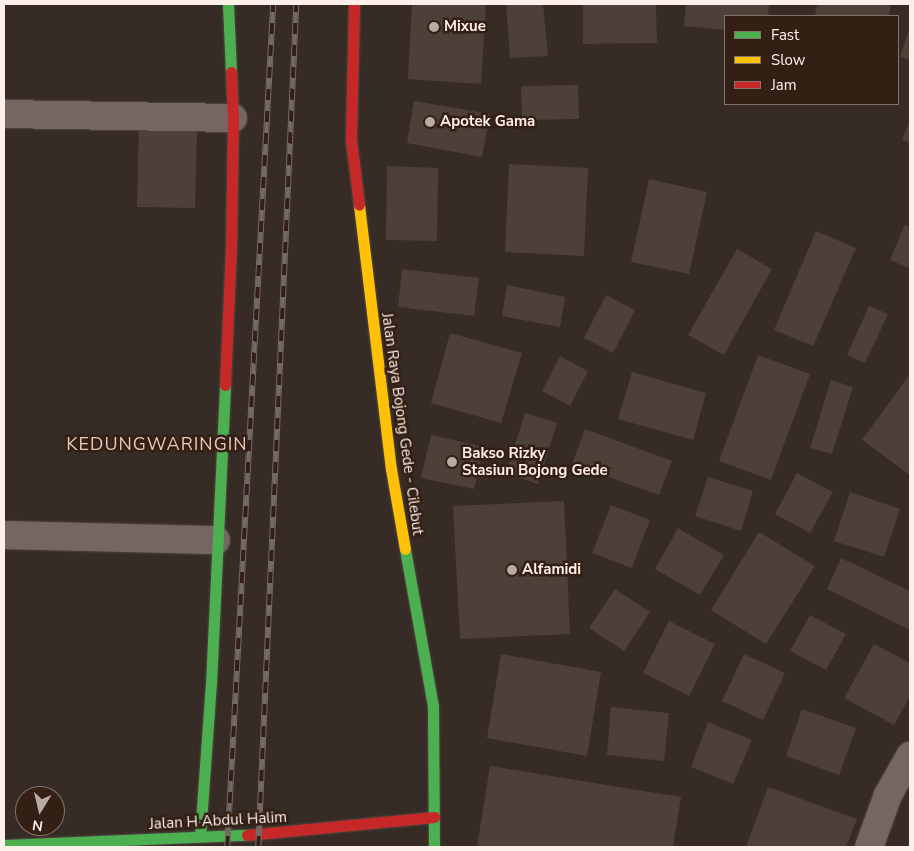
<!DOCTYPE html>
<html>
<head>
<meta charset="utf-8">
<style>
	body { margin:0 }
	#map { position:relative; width:914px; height:851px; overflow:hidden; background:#362b25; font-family:"Nunito Sans",sans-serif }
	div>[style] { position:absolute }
	.building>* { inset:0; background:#4d4038 }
	.roads { filter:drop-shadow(0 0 1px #504742) drop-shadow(0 0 1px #504742) }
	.street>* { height:28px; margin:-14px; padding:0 14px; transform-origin:14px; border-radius:14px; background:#756664 }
	.fast>* { height:11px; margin:-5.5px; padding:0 5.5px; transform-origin:5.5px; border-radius:5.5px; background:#4caf50 }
	.slow>* { height:11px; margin:-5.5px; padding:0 5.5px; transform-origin:5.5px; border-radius:5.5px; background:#ffc107 }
	.jam>* { height:11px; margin:-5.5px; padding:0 5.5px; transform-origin:5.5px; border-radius:5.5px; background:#c62828 }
	.rail>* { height:5.5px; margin-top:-2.75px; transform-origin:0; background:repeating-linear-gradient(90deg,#331f14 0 11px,#756966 0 22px); box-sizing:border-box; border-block:1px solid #756966 }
	.dots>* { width:14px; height:14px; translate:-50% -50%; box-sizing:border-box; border:2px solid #331f14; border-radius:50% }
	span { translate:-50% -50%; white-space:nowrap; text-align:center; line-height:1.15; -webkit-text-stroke:5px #331f14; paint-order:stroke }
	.poi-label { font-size:15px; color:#fef0e9; font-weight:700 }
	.left { translate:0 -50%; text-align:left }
	.street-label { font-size:15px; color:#fef0e9 }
	.quarter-label { font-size:18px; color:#e5c9bc; letter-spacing:1px }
	.frame { position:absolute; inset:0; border:5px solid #fef0e9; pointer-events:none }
	.legend { position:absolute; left:724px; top:15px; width:175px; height:90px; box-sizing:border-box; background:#331f14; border:1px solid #847369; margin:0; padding:6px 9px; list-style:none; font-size:15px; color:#fef0e9 }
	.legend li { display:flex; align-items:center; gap:10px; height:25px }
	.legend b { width:25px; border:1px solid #847369 }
	.north { position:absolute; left:15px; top:786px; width:50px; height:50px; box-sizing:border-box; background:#331f14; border:1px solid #847369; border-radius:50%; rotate:189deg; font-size:14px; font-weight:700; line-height:20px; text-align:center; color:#fef0e9 }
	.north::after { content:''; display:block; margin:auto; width:18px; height:22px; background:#b8aba4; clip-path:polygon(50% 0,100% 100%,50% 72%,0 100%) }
</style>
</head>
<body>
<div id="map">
	<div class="building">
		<i style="clip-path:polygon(412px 4px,486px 4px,481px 84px,408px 79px)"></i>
		<i style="clip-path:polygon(506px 4px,543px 4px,548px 56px,510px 58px)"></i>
		<i style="clip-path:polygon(583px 4px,656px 4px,657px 43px,583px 44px)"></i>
		<i style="clip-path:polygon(686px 4px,769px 4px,768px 16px,725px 16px,725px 30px,684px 26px)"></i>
		<i style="clip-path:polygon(817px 4px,891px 4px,889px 16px,815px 16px)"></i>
		<i style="clip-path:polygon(910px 26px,910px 60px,900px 57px)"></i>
		<i style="clip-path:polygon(578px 85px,579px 119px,522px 120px,521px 86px)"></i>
		<i style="clip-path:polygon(414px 101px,490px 114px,482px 157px,407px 143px)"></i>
		<i style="clip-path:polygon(910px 120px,910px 143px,902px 140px)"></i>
		<i style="clip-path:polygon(139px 126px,197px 128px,195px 208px,137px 207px)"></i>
		<i style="clip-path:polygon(509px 164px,588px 168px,584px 256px,505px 252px)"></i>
		<i style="clip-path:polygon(387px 166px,438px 168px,437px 241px,386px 240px)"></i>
		<i style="clip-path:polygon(649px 179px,707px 192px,689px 274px,631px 262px)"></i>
		<i style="clip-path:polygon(905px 224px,910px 227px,910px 269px,890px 260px)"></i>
		<i style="clip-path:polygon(816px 231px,856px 248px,813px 346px,774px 330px)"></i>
		<i style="clip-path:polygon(737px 249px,772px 269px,724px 355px,688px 335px)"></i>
		<i style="clip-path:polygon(402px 269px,479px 278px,474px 316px,398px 307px)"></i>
		<i style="clip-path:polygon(507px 285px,565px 297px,560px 327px,502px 316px)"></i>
		<i style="clip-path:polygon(606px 295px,635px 310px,613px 353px,584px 338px)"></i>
		<i style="clip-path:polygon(869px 306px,888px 314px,865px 363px,847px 355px)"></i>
		<i style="clip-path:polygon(450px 333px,522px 353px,501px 423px,431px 403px)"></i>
		<i style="clip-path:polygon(758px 355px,810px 374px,771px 480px,719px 461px)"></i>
		<i style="clip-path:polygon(560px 356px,588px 371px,570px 406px,542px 391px)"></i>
		<i style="clip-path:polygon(632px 372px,706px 393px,693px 440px,618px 419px)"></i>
		<i style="clip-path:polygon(910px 374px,910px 475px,862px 440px)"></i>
		<i style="clip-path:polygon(831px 380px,853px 387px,832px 454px,810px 448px)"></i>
		<i style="clip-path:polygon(525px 413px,557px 423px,538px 484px,506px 473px)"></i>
		<i style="clip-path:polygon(585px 429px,672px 461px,659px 495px,572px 464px)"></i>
		<i style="clip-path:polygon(431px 435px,484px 447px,474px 489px,421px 478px)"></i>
		<i style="clip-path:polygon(797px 473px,833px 492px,810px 533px,775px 514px)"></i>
		<i style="clip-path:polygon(708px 477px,753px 491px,741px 531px,695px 516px)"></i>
		<i style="clip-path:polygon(850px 492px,900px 509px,884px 557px,834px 541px)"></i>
		<i style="clip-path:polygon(564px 501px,570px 634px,460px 639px,453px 506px)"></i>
		<i style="clip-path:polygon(611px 505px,650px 520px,632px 568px,592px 553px)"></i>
		<i style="clip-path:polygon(678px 528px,724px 555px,700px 595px,655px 569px)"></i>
		<i style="clip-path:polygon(759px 532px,815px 566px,766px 644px,711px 610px)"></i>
		<i style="clip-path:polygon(841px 558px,910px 591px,910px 630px,827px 589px)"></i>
		<i style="clip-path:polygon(615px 589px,650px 612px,624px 651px,589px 628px)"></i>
		<i style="clip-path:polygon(810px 615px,846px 634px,826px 670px,790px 651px)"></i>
		<i style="clip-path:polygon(669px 621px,715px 644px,689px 696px,643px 673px)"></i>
		<i style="clip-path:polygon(874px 644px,910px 663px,910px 696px,894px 725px,844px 698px)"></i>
		<i style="clip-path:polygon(501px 654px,601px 672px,587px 756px,487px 738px)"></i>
		<i style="clip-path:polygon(744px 654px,785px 673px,763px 720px,722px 701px)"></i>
		<i style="clip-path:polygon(611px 707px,669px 713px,664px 761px,607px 755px)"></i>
		<i style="clip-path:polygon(802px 709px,856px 728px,839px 775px,786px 756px)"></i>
		<i style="clip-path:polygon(708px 722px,752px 740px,733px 784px,691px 767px)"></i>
		<i style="clip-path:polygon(490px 766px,681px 797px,673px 847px,477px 847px)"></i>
		<i style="clip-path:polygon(768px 787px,857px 819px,846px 847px,746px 847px)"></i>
	</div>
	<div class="roads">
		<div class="street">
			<i style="left:4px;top:114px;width:229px;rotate:1deg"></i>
			<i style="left:4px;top:535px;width:212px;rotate:1.4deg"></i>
			<i style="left:869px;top:847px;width:55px;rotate:-69.9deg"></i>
			<i style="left:888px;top:795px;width:45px;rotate:-60.6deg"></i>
		</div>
		<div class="fast">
			<i style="left:228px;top:4px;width:68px;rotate:87.5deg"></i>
			<i style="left:405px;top:549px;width:159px;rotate:79.9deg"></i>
			<i style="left:433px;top:706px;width:141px;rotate:89.6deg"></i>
			<i style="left:200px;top:836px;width:152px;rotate:-85.9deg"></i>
			<i style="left:211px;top:684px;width:299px;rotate:-87.3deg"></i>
			<i style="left:4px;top:845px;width:243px;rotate:-2.4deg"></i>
		</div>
		<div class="slow">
			<i style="left:359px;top:205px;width:266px;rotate:83.1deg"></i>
			<i style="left:391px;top:469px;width:81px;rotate:80.1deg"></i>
		</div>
		<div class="jam">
			<i style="left:354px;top:4px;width:136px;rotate:91.3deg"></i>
			<i style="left:351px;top:140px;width:65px;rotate:83deg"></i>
			<i style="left:225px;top:385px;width:139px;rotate:-87.5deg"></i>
			<i style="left:231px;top:246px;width:128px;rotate:-89.1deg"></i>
			<i style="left:233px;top:118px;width:46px;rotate:-92.5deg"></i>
			<i style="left:247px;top:835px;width:188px;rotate:-5.5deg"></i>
		</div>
	</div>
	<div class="rail">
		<i style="left:227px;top:847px;width:844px;rotate:-86.88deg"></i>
		<i style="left:258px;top:847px;width:844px;rotate:-87.42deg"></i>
	</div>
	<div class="dots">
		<i style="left:434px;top:27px;background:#b8aba4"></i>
		<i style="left:430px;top:122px;background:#b8aba4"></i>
		<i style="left:452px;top:462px;background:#b8aba4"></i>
		<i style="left:512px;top:570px;background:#b8aba4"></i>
	</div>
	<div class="poi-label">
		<span class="left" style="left:444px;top:27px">Mixue</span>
		<span class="left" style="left:440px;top:122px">Apotek Gama</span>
		<span class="left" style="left:462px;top:462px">Bakso Rizky<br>Stasiun Bojong Gede</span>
		<span class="left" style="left:522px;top:570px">Alfamidi</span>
	</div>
	<div class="street-label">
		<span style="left:402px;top:424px;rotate:82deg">Jalan Raya Bojong Gede - Cilebut</span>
		<span style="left:218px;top:821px;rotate:-3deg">Jalan H Abdul Halim</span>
	</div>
	<div class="quarter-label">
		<span style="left:157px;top:444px">KEDUNGWARINGIN</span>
	</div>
	<div class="frame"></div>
	<ul class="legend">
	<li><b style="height:6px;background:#4caf50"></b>Fast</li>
	<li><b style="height:6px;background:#ffc107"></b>Slow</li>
	<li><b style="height:6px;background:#c62828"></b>Jam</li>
	</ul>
	<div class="north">N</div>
</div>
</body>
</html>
